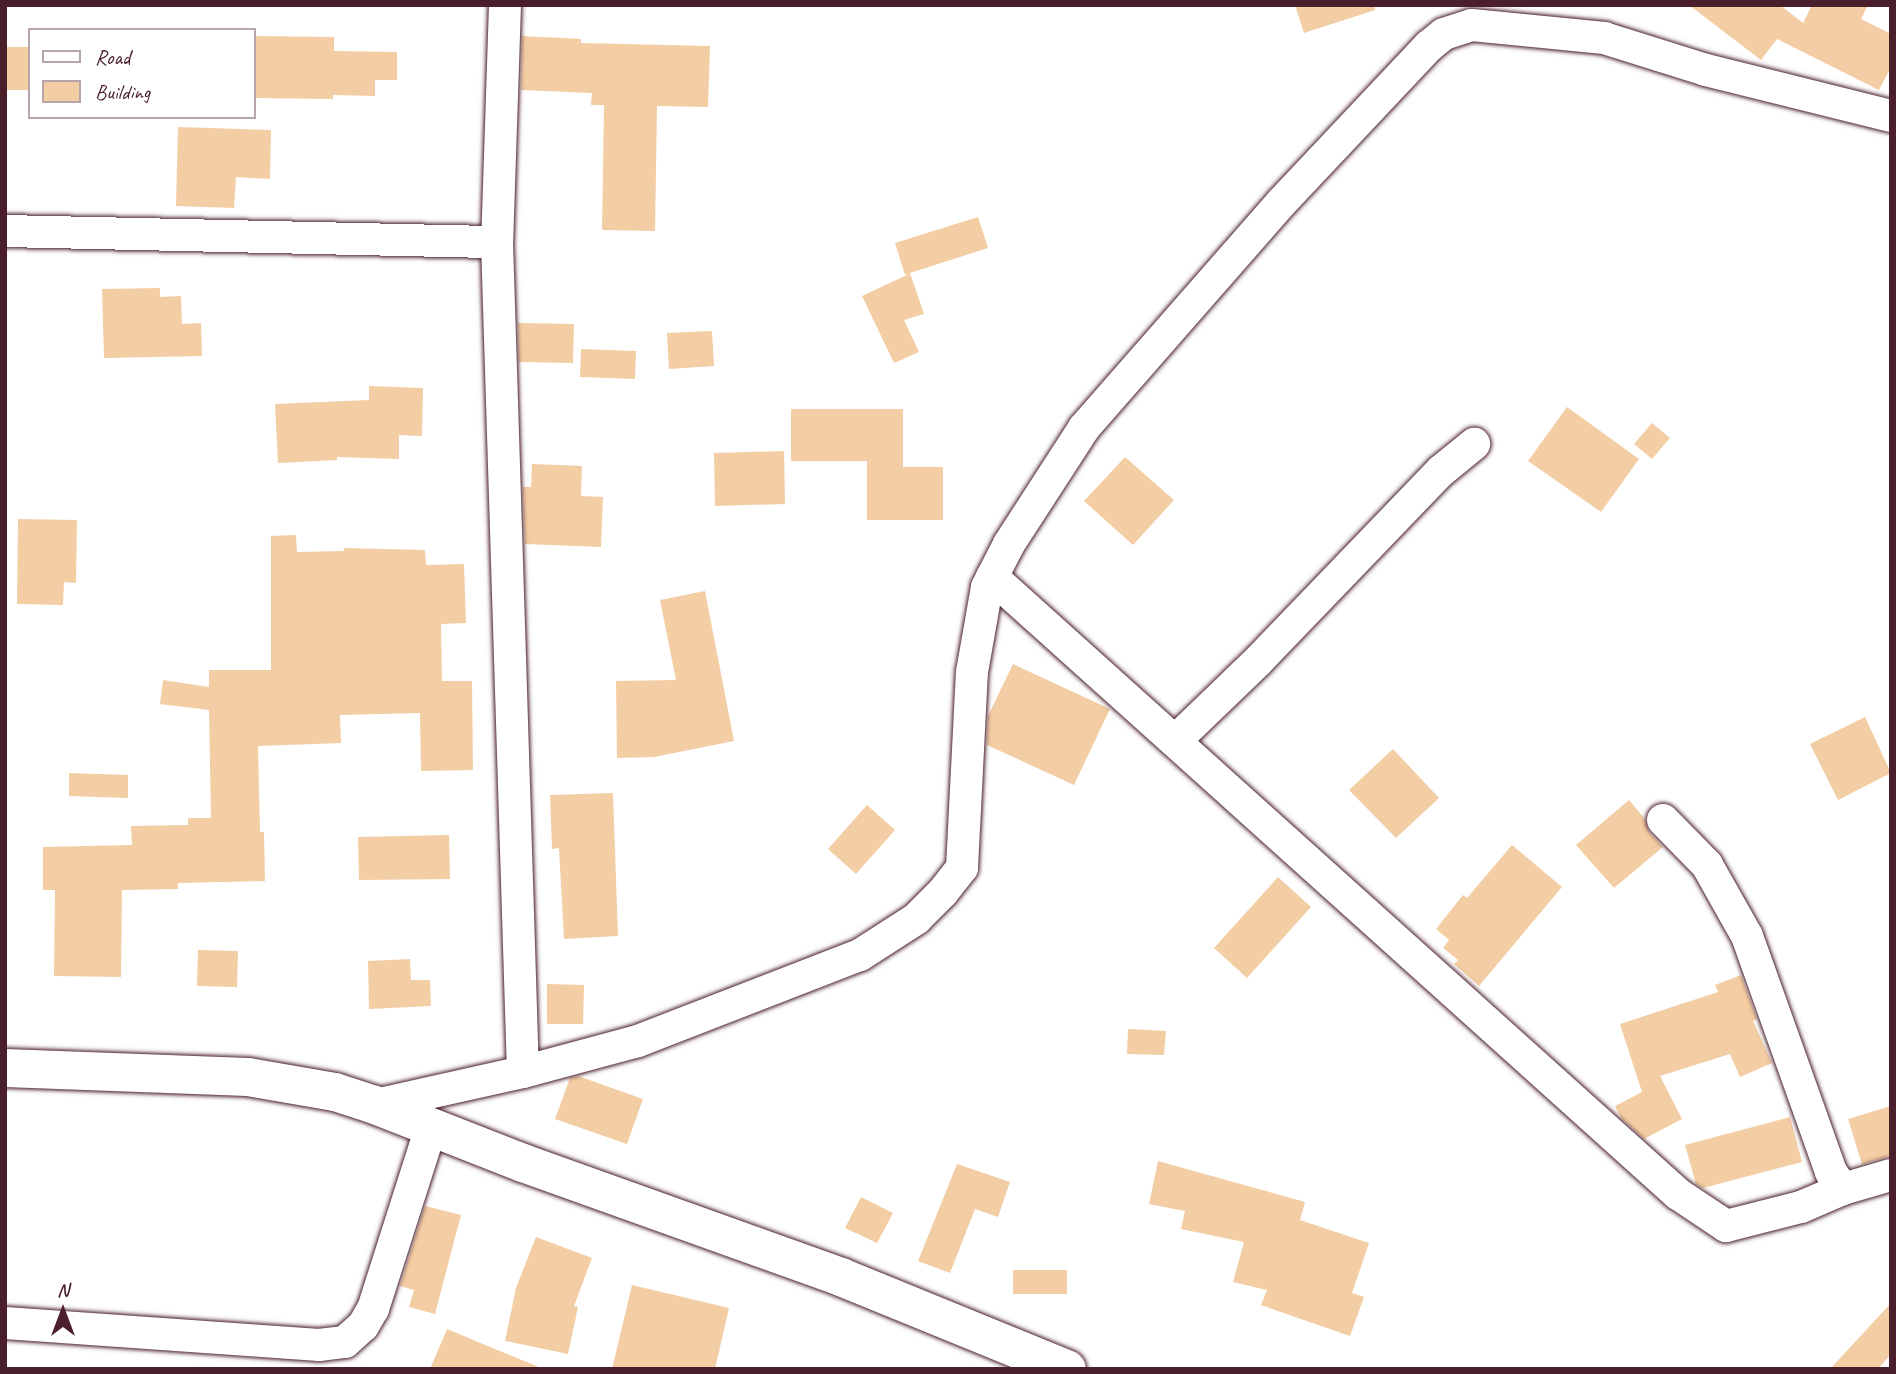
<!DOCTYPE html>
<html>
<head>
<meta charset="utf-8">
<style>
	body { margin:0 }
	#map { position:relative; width:1896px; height:1374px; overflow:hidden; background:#fff; font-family:Caveat,sans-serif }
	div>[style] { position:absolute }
	.building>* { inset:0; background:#f3cda3 }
	.roads { filter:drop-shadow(0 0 2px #4a1f2b) drop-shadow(0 0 2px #4a1f2b) }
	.minor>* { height:32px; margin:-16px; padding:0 16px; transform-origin:16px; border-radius:16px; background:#fff }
	.tertiary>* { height:38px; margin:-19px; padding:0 19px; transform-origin:19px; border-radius:19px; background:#fff }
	span { translate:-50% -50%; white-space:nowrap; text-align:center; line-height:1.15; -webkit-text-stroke:5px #fff; paint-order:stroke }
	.frame { position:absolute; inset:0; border:7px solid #4a1f2b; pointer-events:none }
	.legend { position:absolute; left:28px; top:28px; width:228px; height:91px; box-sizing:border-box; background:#fff; border:2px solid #b7a5aa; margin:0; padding:9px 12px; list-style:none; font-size:21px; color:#4a1f2b }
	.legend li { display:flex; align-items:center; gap:14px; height:35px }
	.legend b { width:35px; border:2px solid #b7a5aa }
	.north { position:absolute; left:28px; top:1276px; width:70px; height:70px; -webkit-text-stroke:5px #fff; paint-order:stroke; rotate:0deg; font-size:19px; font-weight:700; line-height:28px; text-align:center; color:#4a1f2b }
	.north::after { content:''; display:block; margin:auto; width:24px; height:32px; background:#4a1f2b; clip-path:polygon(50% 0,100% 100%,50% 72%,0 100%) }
</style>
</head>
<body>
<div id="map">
	<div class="building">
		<i style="clip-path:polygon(1295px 5px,1374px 5px,1375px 10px,1304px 33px)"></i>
		<i style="clip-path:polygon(1689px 5px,1780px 5px,1803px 23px,1812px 5px,1868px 5px,1861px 19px,1891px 34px,1891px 67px,1879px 90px,1777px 39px,1761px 60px)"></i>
		<i style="clip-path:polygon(254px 36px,334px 37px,334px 51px,397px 52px,397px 80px,375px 80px,375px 96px,333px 95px,333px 99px,254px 98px)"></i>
		<i style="clip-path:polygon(522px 36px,581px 39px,581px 43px,710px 46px,708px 107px,657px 106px,655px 231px,602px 230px,604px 105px,591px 105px,592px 93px,521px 90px)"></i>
		<i style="clip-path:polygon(5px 47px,30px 47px,30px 90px,5px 90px)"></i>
		<i style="clip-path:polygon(178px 127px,271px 130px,270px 179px,236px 177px,234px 208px,176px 206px)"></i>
		<i style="clip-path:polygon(978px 217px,988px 248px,910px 273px,924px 314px,904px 320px,919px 352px,894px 363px,862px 296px,909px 274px,905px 275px,895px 243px)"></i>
		<i style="clip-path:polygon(160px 288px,160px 297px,181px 296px,182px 324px,201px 323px,202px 356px,104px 358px,102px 289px)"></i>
		<i style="clip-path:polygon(518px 323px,574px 324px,573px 363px,519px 362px)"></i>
		<i style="clip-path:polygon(712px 331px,714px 366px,669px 369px,667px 333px)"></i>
		<i style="clip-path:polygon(581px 349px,636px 351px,635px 379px,580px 377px)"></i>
		<i style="clip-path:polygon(369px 386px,423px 388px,422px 436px,399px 435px,399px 459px,337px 457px,337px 460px,278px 463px,275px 404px,369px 400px)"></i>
		<i style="clip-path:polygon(1567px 407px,1639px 459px,1601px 512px,1528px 461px)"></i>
		<i style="clip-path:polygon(791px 409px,903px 409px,903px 467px,943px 467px,943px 520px,867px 520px,867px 461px,791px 461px)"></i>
		<i style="clip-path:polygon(1652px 423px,1670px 438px,1652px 459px,1634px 444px)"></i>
		<i style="clip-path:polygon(784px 451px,785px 504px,715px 506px,714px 453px)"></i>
		<i style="clip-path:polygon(1125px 457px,1174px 500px,1133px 545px,1084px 501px)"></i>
		<i style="clip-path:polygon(532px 464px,582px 466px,581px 496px,603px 497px,601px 547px,525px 544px,523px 487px,531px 487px)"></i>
		<i style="clip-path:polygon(18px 519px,77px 520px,76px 583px,64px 582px,63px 605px,17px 604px)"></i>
		<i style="clip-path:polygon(296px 535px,297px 552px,344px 551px,344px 548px,425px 550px,426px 565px,464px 564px,466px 623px,441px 624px,442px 681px,472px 681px,473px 770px,421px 771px,420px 713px,340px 715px,341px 743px,258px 746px,260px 832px,264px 832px,265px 881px,178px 883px,178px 889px,122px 890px,121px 977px,54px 976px,55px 890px,43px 890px,43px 847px,132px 845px,131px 826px,188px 825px,188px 818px,211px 818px,209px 710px,160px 704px,163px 680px,209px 687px,209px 670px,271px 670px,271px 536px)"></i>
		<i style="clip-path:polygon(705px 591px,734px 741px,654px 757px,617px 758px,616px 681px,676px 680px,660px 600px)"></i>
		<i style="clip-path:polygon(1013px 664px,1110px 709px,1074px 785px,987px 745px,988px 716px)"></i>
		<i style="clip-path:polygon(1865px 717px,1891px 773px,1838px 800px,1810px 744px)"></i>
		<i style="clip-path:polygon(1393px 749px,1439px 798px,1396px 838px,1349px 790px)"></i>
		<i style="clip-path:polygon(69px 773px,128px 775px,128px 798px,69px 796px)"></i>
		<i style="clip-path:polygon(613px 793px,618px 936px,564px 939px,559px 848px,552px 849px,550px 795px)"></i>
		<i style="clip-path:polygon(1629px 800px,1645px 819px,1649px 832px,1663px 847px,1614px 888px,1576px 845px)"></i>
		<i style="clip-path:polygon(867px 805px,895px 830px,856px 874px,828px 849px)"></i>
		<i style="clip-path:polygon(449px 835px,450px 879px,359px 880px,358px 837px)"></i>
		<i style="clip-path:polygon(1512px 845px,1562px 887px,1479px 986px,1454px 964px,1458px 960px,1443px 948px,1449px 940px,1436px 929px,1463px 895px,1467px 898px)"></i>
		<i style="clip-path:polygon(1278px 877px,1311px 907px,1247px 978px,1214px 948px)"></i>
		<i style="clip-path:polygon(198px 950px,238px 951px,237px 987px,197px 986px)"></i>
		<i style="clip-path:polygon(410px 959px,411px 980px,430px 980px,431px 1006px,369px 1009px,368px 961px)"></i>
		<i style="clip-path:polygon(1741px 975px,1757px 1019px,1753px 1021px,1772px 1063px,1740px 1077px,1730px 1054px,1660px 1076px,1682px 1119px,1644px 1139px,1621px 1118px,1615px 1106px,1642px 1092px,1620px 1024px,1718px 992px,1715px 985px)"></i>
		<i style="clip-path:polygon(547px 984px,584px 985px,583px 1024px,547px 1024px)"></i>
		<i style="clip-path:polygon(1128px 1029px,1166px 1031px,1164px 1055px,1127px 1054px)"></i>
		<i style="clip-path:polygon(578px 1076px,643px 1099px,627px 1144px,555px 1119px,570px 1078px)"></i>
		<i style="clip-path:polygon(1891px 1106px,1891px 1156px,1862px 1164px,1848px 1119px)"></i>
		<i style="clip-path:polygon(1790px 1117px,1802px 1162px,1703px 1188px,1696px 1184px,1685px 1145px)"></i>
		<i style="clip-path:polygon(1158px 1161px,1305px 1202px,1300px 1220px,1369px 1243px,1352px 1293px,1364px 1297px,1350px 1336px,1261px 1305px,1267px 1290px,1233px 1282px,1244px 1242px,1181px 1229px,1185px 1211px,1149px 1204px)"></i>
		<i style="clip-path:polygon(957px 1164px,1010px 1182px,998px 1217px,975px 1209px,950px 1273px,918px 1261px)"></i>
		<i style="clip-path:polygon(861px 1197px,893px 1213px,877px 1243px,845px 1228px)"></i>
		<i style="clip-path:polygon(425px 1206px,461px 1215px,435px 1314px,409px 1307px,414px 1290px,400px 1286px)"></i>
		<i style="clip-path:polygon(536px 1237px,592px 1258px,574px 1306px,578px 1307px,568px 1354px,505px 1341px,516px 1288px)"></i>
		<i style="clip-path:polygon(1013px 1270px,1067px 1270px,1067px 1294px,1013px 1294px)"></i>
		<i style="clip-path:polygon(632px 1285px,729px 1308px,715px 1369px,612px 1369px)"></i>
		<i style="clip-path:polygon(1891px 1303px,1891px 1354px,1878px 1369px,1830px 1369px)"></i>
		<i style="clip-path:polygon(447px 1329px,541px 1368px,541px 1369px,430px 1369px)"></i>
	</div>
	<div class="roads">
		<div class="minor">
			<i style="left:505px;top:5px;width:237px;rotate:91.9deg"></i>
			<i style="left:497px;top:242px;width:830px;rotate:88.21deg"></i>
			<i style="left:5px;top:231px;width:492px;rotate:1.3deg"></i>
			<i style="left:992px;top:577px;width:923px;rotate:41.97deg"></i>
			<i style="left:1678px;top:1194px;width:58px;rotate:33.7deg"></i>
			<i style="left:1726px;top:1226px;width:77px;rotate:-14.2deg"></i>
			<i style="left:1801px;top:1207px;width:46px;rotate:-23.2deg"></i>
			<i style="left:1843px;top:1189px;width:50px;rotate:-16.3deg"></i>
			<i style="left:1175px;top:741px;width:115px;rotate:-43.9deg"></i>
			<i style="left:1258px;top:661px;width:264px;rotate:-46.1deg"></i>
			<i style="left:1441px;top:471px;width:43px;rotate:-39.3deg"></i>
			<i style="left:1663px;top:820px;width:63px;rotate:45.6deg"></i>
			<i style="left:1707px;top:865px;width:81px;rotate:60.6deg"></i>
			<i style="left:1747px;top:936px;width:251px;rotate:70.4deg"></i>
			<i style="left:1831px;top:1172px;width:21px;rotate:55deg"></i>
			<i style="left:375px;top:1105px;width:152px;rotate:-12.6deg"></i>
			<i style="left:523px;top:1072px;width:119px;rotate:-15.1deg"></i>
			<i style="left:638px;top:1041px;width:238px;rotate:-21.2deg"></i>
			<i style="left:860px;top:955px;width:67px;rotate:-32.7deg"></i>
			<i style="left:916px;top:919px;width:38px;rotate:-45deg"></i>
			<i style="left:943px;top:892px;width:31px;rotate:-52deg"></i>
			<i style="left:962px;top:868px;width:196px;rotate:-87.1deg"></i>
			<i style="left:972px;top:672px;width:86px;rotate:-80deg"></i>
			<i style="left:987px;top:587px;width:48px;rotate:-62.9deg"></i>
			<i style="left:1009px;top:544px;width:138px;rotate:-57.1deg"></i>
			<i style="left:1084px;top:428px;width:299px;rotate:-48.8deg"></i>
			<i style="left:1281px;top:203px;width:216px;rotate:-46.7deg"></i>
			<i style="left:1429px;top:46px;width:19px;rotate:-39deg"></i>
			<i style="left:1444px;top:34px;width:29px;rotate:-18deg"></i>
			<i style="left:1472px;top:25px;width:133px;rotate:5.6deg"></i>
			<i style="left:1604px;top:38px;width:107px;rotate:17.4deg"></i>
			<i style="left:1706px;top:70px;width:191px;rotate:14deg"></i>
			<i style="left:5px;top:1323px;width:315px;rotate:4deg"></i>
			<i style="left:319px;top:1345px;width:26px;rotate:-7deg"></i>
			<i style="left:345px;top:1342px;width:24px;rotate:-42deg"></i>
			<i style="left:363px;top:1326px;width:20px;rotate:-60deg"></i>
			<i style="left:373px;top:1309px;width:191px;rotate:-72.3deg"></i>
		</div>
		<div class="tertiary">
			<i style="left:5px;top:1068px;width:243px;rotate:2.1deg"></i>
			<i style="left:248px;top:1077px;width:88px;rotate:9.8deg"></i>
			<i style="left:335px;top:1092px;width:42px;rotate:18deg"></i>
			<i style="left:375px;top:1105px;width:159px;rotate:21.4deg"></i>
			<i style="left:523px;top:1163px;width:338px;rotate:19.7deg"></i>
			<i style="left:841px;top:1277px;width:244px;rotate:22.2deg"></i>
		</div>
	</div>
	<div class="frame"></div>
	<ul class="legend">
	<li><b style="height:9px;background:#fff"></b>Road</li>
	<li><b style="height:19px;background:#f3cda3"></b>Building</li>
	</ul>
	<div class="north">N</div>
</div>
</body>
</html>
